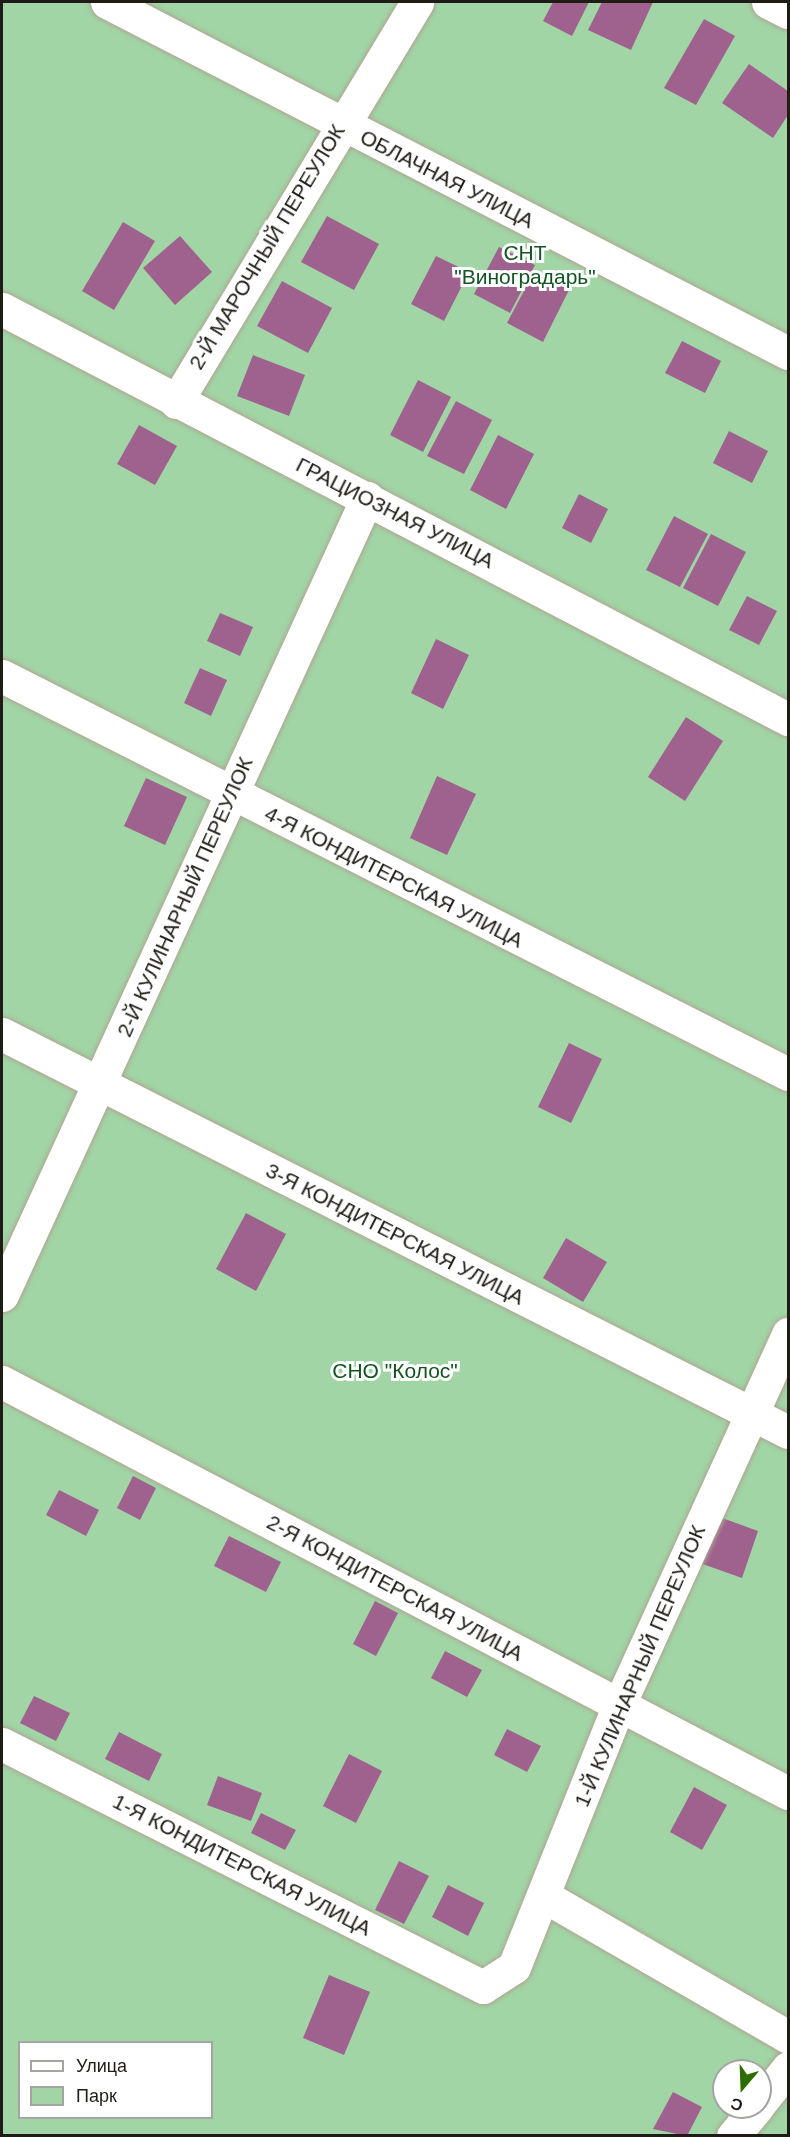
<!DOCTYPE html>
<html>
<head>
<meta charset="utf-8">
<style>
	body { margin:0 }
	#map { position:relative; width:790px; height:2137px; overflow:hidden; background:#fef5e0; font-family:Arial,sans-serif }
	div>[style] { position:absolute }
	.green>* { inset:0; background:#a1d5a6 }
	.building>* { inset:0; background:#9f628e }
	.roads { filter:drop-shadow(0 0 2px #aea592) drop-shadow(0 0 2px #aea592) }
	.minor>* { height:33px; margin:-16.5px; padding:0 16.5px; transform-origin:16.5px; border-radius:16.5px; background:#fff }
	span { translate:-50% -50%; white-space:nowrap; text-align:center; line-height:1.15; -webkit-text-stroke:6px #fff; paint-order:stroke }
	.street-label { font-size:21px; color:#1f1c15 }
	.park-label { font-size:21px; color:#125422 }
	.frame { position:absolute; inset:0; border:3px solid #1f1c15; pointer-events:none }
	.legend { position:absolute; left:18px; top:2041px; width:195px; height:78px; box-sizing:border-box; background:#fff; border:2px solid #a5a4a1; margin:0; padding:8px 10px; list-style:none; font-size:18px; color:#1f1c15 }
	.legend li { display:flex; align-items:center; gap:12px; height:30px }
	.legend b { width:30px; border:2px solid #a5a4a1 }
	.north { position:absolute; left:712px; top:2059px; width:60px; height:60px; box-sizing:border-box; background:#fff; border:2px solid #a5a4a1; border-radius:50%; rotate:199deg; font-size:16px; font-weight:700; line-height:24px; text-align:center; color:#1f1c15 }
	.north::after { content:''; display:block; margin:auto; width:21px; height:27px; background:#2d6d00; clip-path:polygon(50% 0,100% 100%,50% 72%,0 100%) }
</style>
</head>
<body>
<div id="map">
	<div class="green">
		<i style="clip-path:polygon(evenodd,2px 2px,788px 2px,788px 2135px,2px 2136px,2px 2px,20px 2042px,212px 2042px,212px 2118px,20px 2118px,20px 2042px,2px 2px,724px 2071px,760px 2071px,760px 2107px,724px 2107px,724px 2071px)"></i>
	</div>
	<div class="building">
		<i style="clip-path:polygon(553px 2px,589px 2px,572px 36px,543px 21px)"></i>
		<i style="clip-path:polygon(602px 2px,653px 2px,631px 50px,588px 30px)"></i>
		<i style="clip-path:polygon(704px 19px,735px 36px,696px 105px,664px 88px)"></i>
		<i style="clip-path:polygon(749px 64px,788px 91px,788px 115px,773px 138px,722px 103px)"></i>
		<i style="clip-path:polygon(327px 216px,379px 244px,354px 290px,301px 262px)"></i>
		<i style="clip-path:polygon(123px 222px,155px 241px,114px 310px,82px 291px)"></i>
		<i style="clip-path:polygon(180px 236px,212px 272px,175px 305px,143px 268px)"></i>
		<i style="clip-path:polygon(499px 247px,535px 265px,510px 313px,474px 294px)"></i>
		<i style="clip-path:polygon(436px 256px,469px 272px,444px 321px,411px 304px)"></i>
		<i style="clip-path:polygon(535px 270px,570px 288px,543px 342px,507px 323px)"></i>
		<i style="clip-path:polygon(282px 281px,332px 308px,308px 353px,257px 326px)"></i>
		<i style="clip-path:polygon(682px 341px,721px 361px,705px 393px,665px 373px)"></i>
		<i style="clip-path:polygon(253px 355px,305px 375px,289px 416px,237px 396px)"></i>
		<i style="clip-path:polygon(418px 380px,451px 397px,423px 452px,390px 435px)"></i>
		<i style="clip-path:polygon(456px 401px,492px 420px,464px 474px,427px 456px)"></i>
		<i style="clip-path:polygon(139px 425px,177px 446px,155px 485px,117px 464px)"></i>
		<i style="clip-path:polygon(729px 431px,768px 451px,752px 483px,713px 463px)"></i>
		<i style="clip-path:polygon(498px 435px,534px 454px,506px 509px,470px 490px)"></i>
		<i style="clip-path:polygon(579px 494px,608px 509px,591px 543px,562px 528px)"></i>
		<i style="clip-path:polygon(674px 516px,708px 534px,680px 587px,646px 570px)"></i>
		<i style="clip-path:polygon(711px 534px,746px 552px,718px 606px,683px 588px)"></i>
		<i style="clip-path:polygon(747px 596px,777px 611px,759px 645px,729px 630px)"></i>
		<i style="clip-path:polygon(220px 613px,253px 627px,240px 656px,207px 641px)"></i>
		<i style="clip-path:polygon(436px 639px,469px 655px,443px 709px,411px 693px)"></i>
		<i style="clip-path:polygon(200px 668px,227px 680px,211px 716px,184px 703px)"></i>
		<i style="clip-path:polygon(686px 717px,723px 741px,685px 801px,648px 777px)"></i>
		<i style="clip-path:polygon(437px 776px,476px 794px,447px 855px,410px 838px)"></i>
		<i style="clip-path:polygon(146px 778px,187px 797px,165px 845px,124px 826px)"></i>
		<i style="clip-path:polygon(569px 1043px,602px 1059px,571px 1123px,538px 1107px)"></i>
		<i style="clip-path:polygon(246px 1213px,286px 1234px,256px 1291px,216px 1269px)"></i>
		<i style="clip-path:polygon(566px 1238px,607px 1262px,583px 1302px,543px 1278px)"></i>
		<i style="clip-path:polygon(133px 1476px,156px 1488px,140px 1520px,117px 1508px)"></i>
		<i style="clip-path:polygon(59px 1490px,99px 1510px,86px 1536px,46px 1515px)"></i>
		<i style="clip-path:polygon(714px 1515px,758px 1531px,742px 1578px,697px 1562px)"></i>
		<i style="clip-path:polygon(229px 1536px,281px 1562px,266px 1592px,214px 1566px)"></i>
		<i style="clip-path:polygon(375px 1601px,398px 1613px,376px 1656px,353px 1644px)"></i>
		<i style="clip-path:polygon(445px 1651px,482px 1670px,467px 1697px,431px 1678px)"></i>
		<i style="clip-path:polygon(34px 1696px,70px 1713px,56px 1741px,20px 1723px)"></i>
		<i style="clip-path:polygon(507px 1729px,541px 1746px,527px 1772px,494px 1755px)"></i>
		<i style="clip-path:polygon(119px 1732px,162px 1754px,149px 1781px,105px 1759px)"></i>
		<i style="clip-path:polygon(349px 1754px,382px 1771px,356px 1823px,323px 1806px)"></i>
		<i style="clip-path:polygon(218px 1776px,262px 1793px,251px 1821px,207px 1805px)"></i>
		<i style="clip-path:polygon(694px 1787px,727px 1805px,702px 1850px,670px 1832px)"></i>
		<i style="clip-path:polygon(261px 1813px,296px 1830px,285px 1850px,251px 1833px)"></i>
		<i style="clip-path:polygon(399px 1861px,429px 1876px,404px 1924px,375px 1910px)"></i>
		<i style="clip-path:polygon(448px 1885px,484px 1903px,468px 1936px,432px 1917px)"></i>
		<i style="clip-path:polygon(329px 1975px,370px 1992px,344px 2055px,303px 2038px)"></i>
		<i style="clip-path:polygon(673px 2092px,702px 2107px,687px 2136px,653px 2129px)"></i>
	</div>
	<div class="roads">
		<div class="minor">
			<i style="left:107px;top:2px;width:766px;rotate:27.27deg"></i>
			<i style="left:768px;top:2px;width:22px;rotate:27deg"></i>
			<i style="left:2px;top:309px;width:887px;rotate:27.55deg"></i>
			<i style="left:176px;top:402px;width:467px;rotate:-58.9deg"></i>
			<i style="left:2px;top:676px;width:881px;rotate:26.86deg"></i>
			<i style="left:2px;top:1034px;width:881px;rotate:26.86deg"></i>
			<i style="left:2px;top:1295px;width:877px;rotate:-65.39deg"></i>
			<i style="left:2px;top:1382px;width:887px;rotate:27.61deg"></i>
			<i style="left:2px;top:1744px;width:539px;rotate:26.8deg"></i>
			<i style="left:483px;top:1987px;width:37px;rotate:-33deg"></i>
			<i style="left:514px;top:1967px;width:282px;rotate:-68.2deg"></i>
			<i style="left:619px;top:1705px;width:408px;rotate:-65.5deg"></i>
			<i style="left:544px;top:1896px;width:282px;rotate:30deg"></i>
			<i style="left:760px;top:2103px;width:45px;rotate:-51.3deg"></i>
			<i style="left:733px;top:2136px;width:38px;rotate:-50deg"></i>
		</div>
	</div>
	<div class="street-label">
		<span style="left:447px;top:179px;rotate:27deg">ОБЛАЧНАЯ УЛИЦА</span>
		<span style="left:267px;top:247px;rotate:-59deg">2-Й МАРОЧНЫЙ ПЕРЕУЛОК</span>
		<span style="left:395px;top:513px;rotate:27deg">ГРАЦИОЗНАЯ УЛИЦА</span>
		<span style="left:394px;top:877px;rotate:27deg">4-Я КОНДИТЕРСКАЯ УЛИЦА</span>
		<span style="left:185px;top:897px;rotate:-66deg">2-Й КУЛИНАРНЫЙ ПЕРЕУЛОК</span>
		<span style="left:395px;top:1234px;rotate:27deg">3-Я КОНДИТЕРСКАЯ УЛИЦА</span>
		<span style="left:395px;top:1588px;rotate:28deg">2-Я КОНДИТЕРСКАЯ УЛИЦА</span>
		<span style="left:640px;top:1666px;rotate:-67deg">1-Й КУЛИНАРНЫЙ ПЕРЕУЛОК</span>
		<span style="left:242px;top:1865px;rotate:27deg">1-Я КОНДИТЕРСКАЯ УЛИЦА</span>
	</div>
	<div class="park-label">
		<span style="left:525px;top:265px">СНТ<br>"Виноградарь"</span>
		<span style="left:395px;top:1371px">СНО "Колос"</span>
	</div>
	<div class="frame"></div>
	<ul class="legend">
	<li><b style="height:8px;background:#fff"></b>Улица</li>
	<li><b style="height:16px;background:#a1d5a6"></b>Парк</li>
	</ul>
	<div class="north">С</div>
</div>
</body>
</html>
